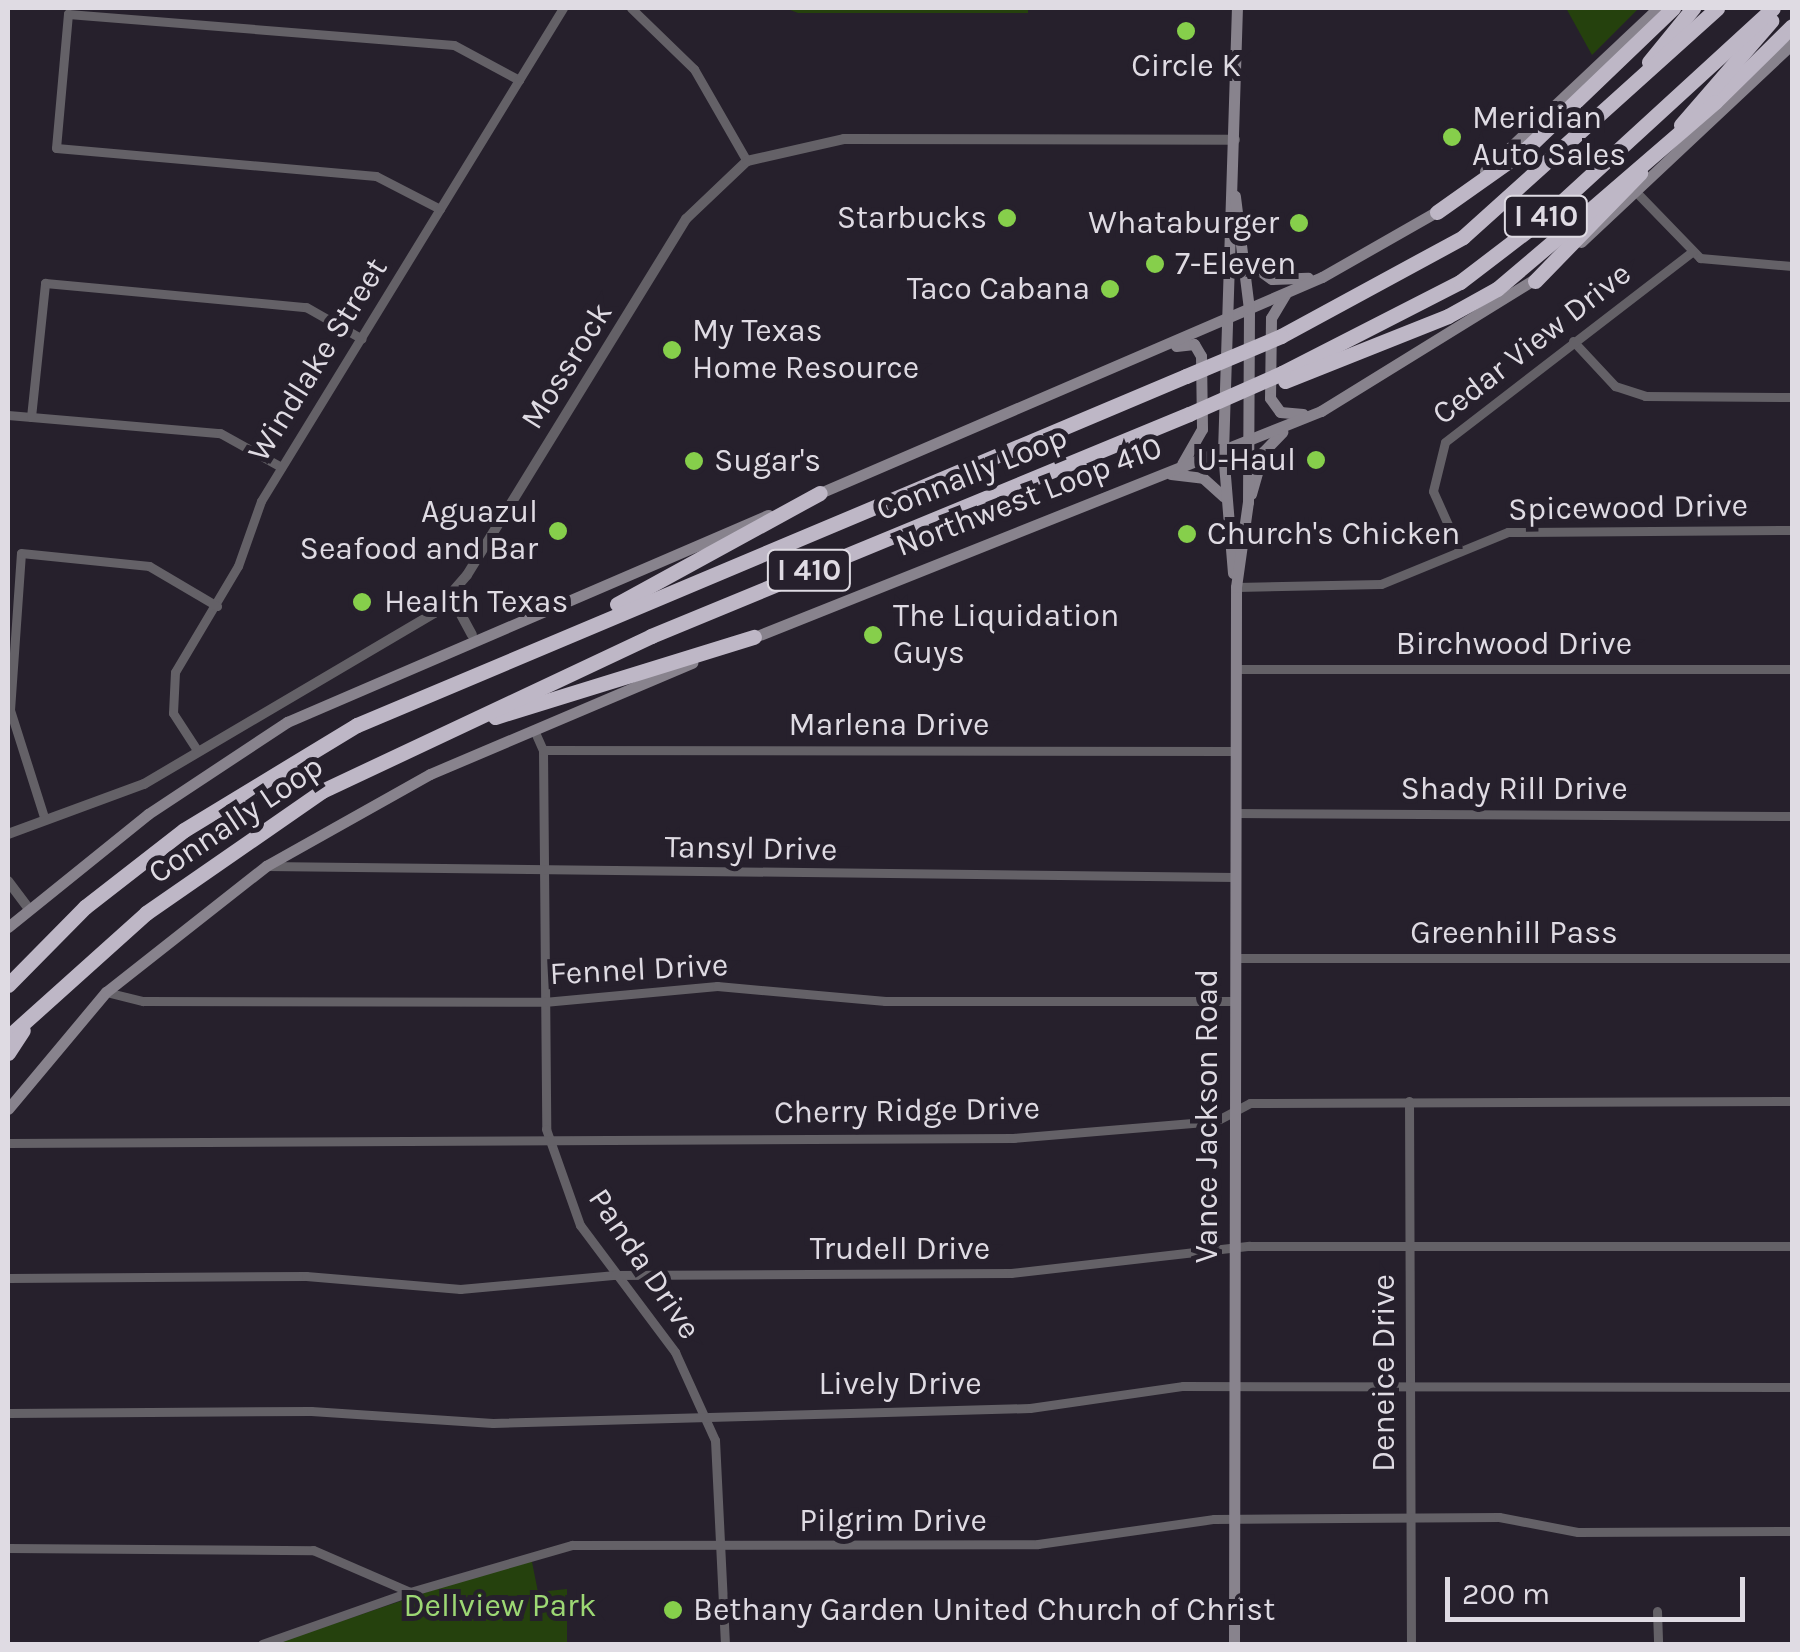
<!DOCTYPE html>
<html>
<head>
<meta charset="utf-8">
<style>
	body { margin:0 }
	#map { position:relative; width:1800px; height:1652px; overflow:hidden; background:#26202c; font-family:Karla,sans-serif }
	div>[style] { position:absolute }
	.green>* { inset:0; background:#25410d }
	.minor>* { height:9px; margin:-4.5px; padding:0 4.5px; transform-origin:4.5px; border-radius:4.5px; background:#646167 }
	.tertiary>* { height:10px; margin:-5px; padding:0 5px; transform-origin:5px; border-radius:5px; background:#646167 }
	.secondary>* { height:11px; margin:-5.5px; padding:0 5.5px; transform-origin:5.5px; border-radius:5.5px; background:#88838d }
	.motorway>* { height:15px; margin:-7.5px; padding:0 7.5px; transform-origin:7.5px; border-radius:7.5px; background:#beb7c6 }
	.motorway-bridge>* { height:15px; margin:-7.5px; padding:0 7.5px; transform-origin:7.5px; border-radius:7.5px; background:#beb7c6 }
	.dots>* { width:28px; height:28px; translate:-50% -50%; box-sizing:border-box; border:5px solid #26202c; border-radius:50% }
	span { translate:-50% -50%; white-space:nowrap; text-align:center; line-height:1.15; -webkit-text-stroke:10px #26202c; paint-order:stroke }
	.shield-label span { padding:2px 8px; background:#26202c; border:2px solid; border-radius:8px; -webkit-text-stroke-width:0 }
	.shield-label { font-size:30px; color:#dfdbe3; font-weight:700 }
	.poi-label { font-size:32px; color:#dfdbe3 }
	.left { translate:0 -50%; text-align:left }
	.right { translate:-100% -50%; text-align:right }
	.street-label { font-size:32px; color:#dfdbe3 }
	.park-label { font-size:32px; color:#9dd874 }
	.frame { position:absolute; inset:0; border:10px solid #dfdbe3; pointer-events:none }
	.scale { position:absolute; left:1445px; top:1577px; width:300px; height:45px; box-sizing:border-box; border:5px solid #dfdbe3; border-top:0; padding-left:12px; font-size:30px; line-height:35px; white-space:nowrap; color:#dfdbe3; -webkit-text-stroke:8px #26202c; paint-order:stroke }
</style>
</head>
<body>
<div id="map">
	<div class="green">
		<i style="clip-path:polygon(785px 8px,1028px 8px,1028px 13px,798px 13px)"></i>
		<i style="clip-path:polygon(1566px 8px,1639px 8px,1592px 55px)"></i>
		<i style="clip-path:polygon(531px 1557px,538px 1592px,567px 1589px,567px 1644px,274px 1644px)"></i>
	</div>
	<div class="minor">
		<i style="left:631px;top:8px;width:88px;rotate:44.1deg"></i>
		<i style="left:694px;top:69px;width:106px;rotate:60.1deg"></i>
		<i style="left:1639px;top:195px;width:88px;rotate:45.9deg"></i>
		<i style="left:1700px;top:258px;width:92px;rotate:5deg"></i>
		<i style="left:440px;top:209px;width:72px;rotate:-152.7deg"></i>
		<i style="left:376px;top:176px;width:321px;rotate:-175deg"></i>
		<i style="left:56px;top:148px;width:135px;rotate:-84.9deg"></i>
		<i style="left:68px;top:14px;width:387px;rotate:4.6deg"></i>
		<i style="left:454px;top:45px;width:74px;rotate:28.3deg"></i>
		<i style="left:1573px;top:341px;width:62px;rotate:47deg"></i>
		<i style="left:1615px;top:386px;width:32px;rotate:18deg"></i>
		<i style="left:1645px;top:396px;width:147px;rotate:0.4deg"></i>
		<i style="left:8px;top:415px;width:213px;rotate:4.9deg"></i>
		<i style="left:220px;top:433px;width:70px;rotate:29.1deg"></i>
		<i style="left:31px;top:417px;width:135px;rotate:-84deg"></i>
		<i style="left:45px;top:283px;width:262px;rotate:5.3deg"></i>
		<i style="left:306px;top:307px;width:64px;rotate:29.7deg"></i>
		<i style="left:1458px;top:547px;width:61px;rotate:-114.1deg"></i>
		<i style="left:1433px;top:491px;width:50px;rotate:-76.2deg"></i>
		<i style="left:1445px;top:442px;width:312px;rotate:-37.6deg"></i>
		<i style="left:1236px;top:587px;width:145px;rotate:-1.2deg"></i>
		<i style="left:1381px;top:584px;width:137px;rotate:-22.3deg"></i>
		<i style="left:1508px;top:532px;width:284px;rotate:-0.4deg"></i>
		<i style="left:1236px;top:669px;width:556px"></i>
		<i style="left:534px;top:730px;width:22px;rotate:66deg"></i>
		<i style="left:543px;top:750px;width:379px;rotate:89.5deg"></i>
		<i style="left:546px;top:1129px;width:102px;rotate:70.5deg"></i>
		<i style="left:580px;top:1225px;width:159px;rotate:53.2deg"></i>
		<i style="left:675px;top:1352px;width:97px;rotate:65.6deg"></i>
		<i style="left:715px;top:1440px;width:204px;rotate:87.2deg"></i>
		<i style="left:197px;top:750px;width:44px;rotate:-123deg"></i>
		<i style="left:173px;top:713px;width:41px;rotate:-87.2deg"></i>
		<i style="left:175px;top:672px;width:123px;rotate:-59.3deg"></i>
		<i style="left:238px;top:566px;width:69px;rotate:-70.5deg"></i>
		<i style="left:261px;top:501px;width:578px;rotate:-58.51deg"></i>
		<i style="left:543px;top:750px;width:692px;rotate:0.08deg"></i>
		<i style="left:1235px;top:813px;width:557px;rotate:0.31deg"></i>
		<i style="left:44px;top:817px;width:112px;rotate:-107.6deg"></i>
		<i style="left:10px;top:710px;width:157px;rotate:-86deg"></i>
		<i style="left:21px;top:553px;width:129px;rotate:5.8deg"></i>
		<i style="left:149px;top:566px;width:79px;rotate:30.5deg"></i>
		<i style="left:266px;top:866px;width:969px;rotate:0.65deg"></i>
		<i style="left:1235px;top:958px;width:557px"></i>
		<i style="left:106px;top:992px;width:38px;rotate:14deg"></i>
		<i style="left:143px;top:1001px;width:401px;rotate:0.1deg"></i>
		<i style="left:544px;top:1002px;width:174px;rotate:-5.3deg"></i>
		<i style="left:717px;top:986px;width:169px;rotate:5.1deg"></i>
		<i style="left:885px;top:1001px;width:351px"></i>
		<i style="left:1409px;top:1101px;width:543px;rotate:89.79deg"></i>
		<i style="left:8px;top:1143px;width:1005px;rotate:-0.29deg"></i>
		<i style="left:1013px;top:1138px;width:204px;rotate:-4.8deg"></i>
		<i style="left:1216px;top:1121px;width:38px;rotate:-28deg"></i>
		<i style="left:1250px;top:1103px;width:542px;rotate:-0.21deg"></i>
		<i style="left:8px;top:1278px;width:298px;rotate:-0.4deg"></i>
		<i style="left:306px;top:1276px;width:155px;rotate:4.8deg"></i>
		<i style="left:460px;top:1289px;width:156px;rotate:-5.2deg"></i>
		<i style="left:615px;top:1275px;width:396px;rotate:-0.3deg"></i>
		<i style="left:1011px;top:1273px;width:240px;rotate:-6.5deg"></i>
		<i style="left:1249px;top:1246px;width:543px"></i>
		<i style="left:8px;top:1413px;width:303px;rotate:-0.4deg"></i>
		<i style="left:311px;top:1411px;width:182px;rotate:3.8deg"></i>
		<i style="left:493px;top:1423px;width:537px;rotate:-1.6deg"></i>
		<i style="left:1030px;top:1408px;width:155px;rotate:-8.2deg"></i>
		<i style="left:1183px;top:1386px;width:609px;rotate:0.09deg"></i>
		<i style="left:8px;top:1548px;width:305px;rotate:0.4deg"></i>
		<i style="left:313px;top:1550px;width:106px;rotate:23.4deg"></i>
		<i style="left:410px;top:1592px;width:169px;rotate:-16.2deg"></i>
		<i style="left:572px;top:1545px;width:466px;rotate:-0.1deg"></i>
		<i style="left:1038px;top:1544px;width:178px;rotate:-8.1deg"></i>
		<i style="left:1214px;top:1519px;width:285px;rotate:-0.4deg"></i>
		<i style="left:1499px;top:1517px;width:80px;rotate:10.8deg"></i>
		<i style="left:1578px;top:1532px;width:214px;rotate:-0.3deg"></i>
		<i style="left:1657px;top:1611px;width:33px;rotate:88deg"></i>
		<i style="left:262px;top:1644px;width:157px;rotate:-19.4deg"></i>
	</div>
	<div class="tertiary">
		<i style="left:451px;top:596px;width:44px;rotate:61.7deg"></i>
		<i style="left:8px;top:834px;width:145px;rotate:-20.2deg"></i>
		<i style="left:144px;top:784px;width:337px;rotate:-30.5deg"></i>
		<i style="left:434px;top:613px;width:50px;rotate:-49deg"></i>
		<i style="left:467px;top:575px;width:418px;rotate:-58.4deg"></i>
		<i style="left:686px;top:219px;width:84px;rotate:-43.6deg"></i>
		<i style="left:747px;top:161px;width:99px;rotate:-12.8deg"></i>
		<i style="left:844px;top:139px;width:391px;rotate:0.1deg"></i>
		<i style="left:8px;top:881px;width:34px;rotate:53deg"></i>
	</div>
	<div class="secondary">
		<i style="left:1485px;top:171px;width:238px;rotate:-43.3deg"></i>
		<i style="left:1581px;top:242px;width:289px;rotate:-43.2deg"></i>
		<i style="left:1244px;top:259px;width:34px;rotate:36deg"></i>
		<i style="left:1272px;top:279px;width:36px;rotate:-2deg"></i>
		<i style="left:1286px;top:293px;width:29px;rotate:121deg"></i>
		<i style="left:1271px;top:318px;width:80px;rotate:90.7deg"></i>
		<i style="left:1270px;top:398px;width:17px;rotate:54deg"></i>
		<i style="left:1280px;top:412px;width:23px;rotate:5deg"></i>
		<i style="left:1176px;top:346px;width:18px;rotate:-6deg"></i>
		<i style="left:1194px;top:344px;width:14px;rotate:60deg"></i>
		<i style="left:1201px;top:356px;width:73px;rotate:89.2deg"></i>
		<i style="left:1202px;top:429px;width:40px;rotate:119.7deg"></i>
		<i style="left:1171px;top:474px;width:32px;rotate:7deg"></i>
		<i style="left:1203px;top:478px;width:28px;rotate:42deg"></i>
		<i style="left:1251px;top:494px;width:44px;rotate:-74.1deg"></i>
		<i style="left:1263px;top:452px;width:28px;rotate:-46deg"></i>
		<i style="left:813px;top:496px;width:554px;rotate:-23.28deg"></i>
		<i style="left:1322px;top:277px;width:137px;rotate:-29.7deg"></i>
		<i style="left:1233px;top:573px;width:121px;rotate:-94.7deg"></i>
		<i style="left:1223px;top:452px;width:444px;rotate:-88.2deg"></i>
		<i style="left:747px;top:640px;width:618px;rotate:-21.75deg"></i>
		<i style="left:1321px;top:411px;width:257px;rotate:-31.7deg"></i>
		<i style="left:8px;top:927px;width:180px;rotate:-38.9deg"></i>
		<i style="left:148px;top:814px;width:167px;rotate:-33.5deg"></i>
		<i style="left:287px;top:722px;width:524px;rotate:-23.28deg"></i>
		<i style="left:8px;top:1109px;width:153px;rotate:-50.1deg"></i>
		<i style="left:106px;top:992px;width:204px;rotate:-38.2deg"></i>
		<i style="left:266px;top:866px;width:188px;rotate:-29.3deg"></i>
		<i style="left:430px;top:774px;width:285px;rotate:-23deg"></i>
		<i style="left:1234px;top:1644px;width:1057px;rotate:-89.89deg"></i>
		<i style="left:1236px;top:587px;width:86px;rotate:-82deg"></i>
		<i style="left:1248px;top:502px;width:193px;rotate:-89.7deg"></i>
		<i style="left:1249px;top:309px;width:114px;rotate:-97.1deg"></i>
	</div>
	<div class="motorway">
		<i style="left:1649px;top:62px;width:70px;rotate:-50.8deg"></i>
		<i style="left:1715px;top:102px;width:108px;rotate:-44.6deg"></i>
		<i style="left:1681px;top:125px;width:138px;rotate:-49.1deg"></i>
		<i style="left:1437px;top:212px;width:109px;rotate:-35.3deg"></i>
		<i style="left:1526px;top:149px;width:204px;rotate:-43.8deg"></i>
		<i style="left:1535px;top:281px;width:151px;rotate:-45.8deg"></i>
		<i style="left:1281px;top:336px;width:207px;rotate:-28.5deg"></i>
		<i style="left:1463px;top:237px;width:342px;rotate:-42deg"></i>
		<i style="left:1282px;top:373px;width:200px;rotate:-27.1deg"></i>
		<i style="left:1460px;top:282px;width:107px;rotate:-37.4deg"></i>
		<i style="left:1545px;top:217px;width:309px;rotate:-42.5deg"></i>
		<i style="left:1285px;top:381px;width:175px;rotate:-21.7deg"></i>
		<i style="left:1448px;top:316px;width:56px;rotate:-28.9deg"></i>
		<i style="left:1497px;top:289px;width:122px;rotate:-40.3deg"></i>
		<i style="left:617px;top:604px;width:231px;rotate:-28.7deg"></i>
		<i style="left:495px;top:717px;width:271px;rotate:-17.2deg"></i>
		<i style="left:8px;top:985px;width:110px;rotate:-45.4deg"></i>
		<i style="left:85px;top:907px;width:125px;rotate:-37.9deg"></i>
		<i style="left:184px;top:830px;width:202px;rotate:-31.3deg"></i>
		<i style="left:357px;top:725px;width:899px;rotate:-22.83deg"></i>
		<i style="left:8px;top:1037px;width:186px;rotate:-41.9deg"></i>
		<i style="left:146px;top:913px;width:214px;rotate:-34.7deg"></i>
		<i style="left:322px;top:791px;width:364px;rotate:-25.2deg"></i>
		<i style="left:651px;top:636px;width:582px;rotate:-22.42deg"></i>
		<i style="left:8px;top:1053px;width:27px;rotate:-57deg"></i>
	</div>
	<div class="motorway-bridge">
		<i style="left:1590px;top:210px;width:165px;rotate:-40.8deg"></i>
		<i style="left:1186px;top:376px;width:103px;rotate:-22.8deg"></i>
		<i style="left:1189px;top:414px;width:102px;rotate:-23.8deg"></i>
	</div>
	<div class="dots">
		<i style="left:1186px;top:31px;background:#86cf4b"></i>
		<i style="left:1452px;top:137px;background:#86cf4b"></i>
		<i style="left:1007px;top:218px;background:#86cf4b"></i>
		<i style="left:1299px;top:223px;background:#86cf4b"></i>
		<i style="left:1155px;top:264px;background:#86cf4b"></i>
		<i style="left:1110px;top:289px;background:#86cf4b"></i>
		<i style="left:672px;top:350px;background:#86cf4b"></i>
		<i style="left:1316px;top:460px;background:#86cf4b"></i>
		<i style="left:694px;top:461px;background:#86cf4b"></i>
		<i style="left:558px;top:531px;background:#86cf4b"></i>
		<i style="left:1187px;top:534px;background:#86cf4b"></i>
		<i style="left:362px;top:602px;background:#86cf4b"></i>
		<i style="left:873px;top:635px;background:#86cf4b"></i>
		<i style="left:673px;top:1610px;background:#86cf4b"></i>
	</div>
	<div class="shield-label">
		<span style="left:1546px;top:216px">I 410</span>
		<span style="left:809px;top:570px">I 410</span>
	</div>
	<div class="poi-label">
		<span style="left:1186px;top:66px">Circle K</span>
		<span class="left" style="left:1472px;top:137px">Meridian<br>Auto Sales</span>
		<span class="right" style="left:987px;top:218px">Starbucks</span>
		<span class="right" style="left:1279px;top:223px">Whataburger</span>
		<span class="left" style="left:1175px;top:264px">7-Eleven</span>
		<span class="right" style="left:1090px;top:289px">Taco Cabana</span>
		<span class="left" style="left:692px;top:350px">My Texas<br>Home Resource</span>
		<span class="right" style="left:1296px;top:460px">U-Haul</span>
		<span class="left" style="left:714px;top:461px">Sugar's</span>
		<span class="right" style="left:538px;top:531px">Aguazul<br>Seafood and Bar</span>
		<span class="left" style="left:1207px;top:534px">Church's Chicken</span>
		<span class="left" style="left:384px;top:602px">Health Texas</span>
		<span class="left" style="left:893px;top:635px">The Liquidation<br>Guys</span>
		<span class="left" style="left:693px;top:1610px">Bethany Garden United Church of Christ</span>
	</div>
	<div class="street-label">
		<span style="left:1532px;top:344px;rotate:-38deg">Cedar View Drive</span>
		<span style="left:318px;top:360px;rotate:-58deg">Windlake Street</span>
		<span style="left:567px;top:366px;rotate:-58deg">Mossrock</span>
		<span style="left:972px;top:474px;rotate:-22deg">Connally Loop</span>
		<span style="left:1029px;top:497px;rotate:-21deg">Northwest Loop 410</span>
		<span style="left:1628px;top:508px;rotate:-1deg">Spicewood Drive</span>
		<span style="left:1514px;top:644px">Birchwood Drive</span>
		<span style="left:889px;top:725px">Marlena Drive</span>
		<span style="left:1514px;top:789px">Shady Rill Drive</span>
		<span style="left:236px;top:820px;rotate:-34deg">Connally Loop</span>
		<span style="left:751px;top:849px;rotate:1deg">Tansyl Drive</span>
		<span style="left:1514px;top:933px">Greenhill Pass</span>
		<span style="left:639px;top:970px;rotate:-3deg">Fennel Drive</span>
		<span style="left:907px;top:1111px;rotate:-1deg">Cherry Ridge Drive</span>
		<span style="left:1207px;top:1116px;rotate:-90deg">Vance Jackson Road</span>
		<span style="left:900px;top:1249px">Trudell Drive</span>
		<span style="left:644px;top:1264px;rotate:56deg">Panda Drive</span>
		<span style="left:1384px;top:1373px;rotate:-90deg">Deneice Drive</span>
		<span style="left:900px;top:1384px">Lively Drive</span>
		<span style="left:893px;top:1521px">Pilgrim Drive</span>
	</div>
	<div class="park-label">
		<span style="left:500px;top:1606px">Dellview Park</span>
	</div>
	<div class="frame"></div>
	<div class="scale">200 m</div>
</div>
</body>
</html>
